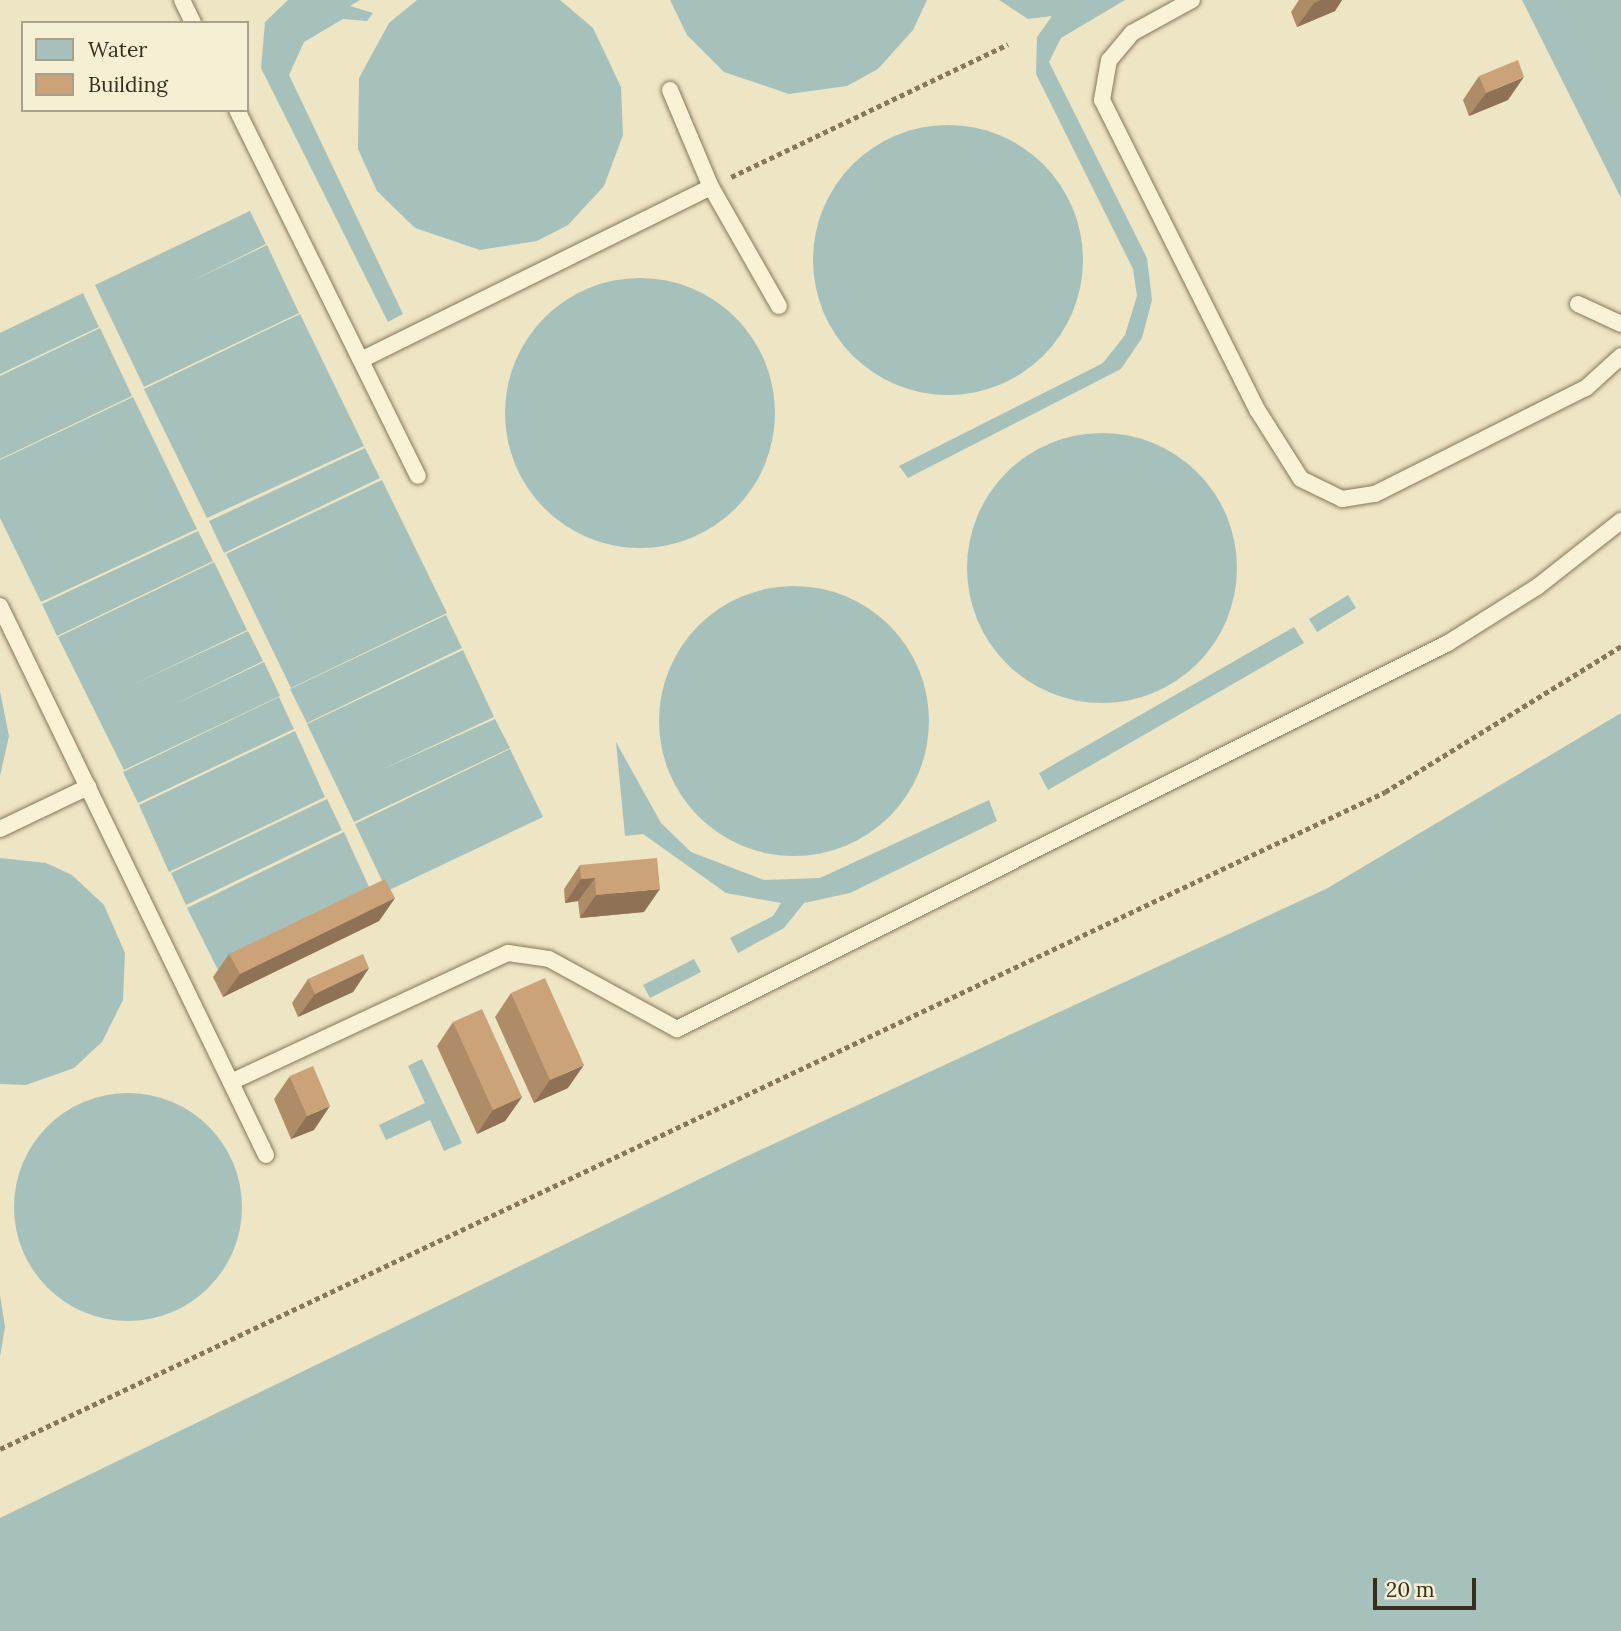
<!DOCTYPE html>
<html>
<head>
<meta charset="utf-8">
<style>
	body { margin:0 }
	#map { position:relative; width:1621px; height:1631px; overflow:hidden; background:#eee5c4; font-family:Lora,serif }
	div>[style] { position:absolute }
	.water>* { inset:0; background:#a6c1bb }
	.round { border-radius:50% }
	.path>* { height:4.5px; margin-top:-2.25px; transform-origin:0; background:repeating-linear-gradient(90deg,#89775a 0 5px,transparent 0 8.5px) }
	.roads { filter:drop-shadow(0 0 2px #89775a) drop-shadow(0 0 2px #89775a) }
	.lane>* { height:16px; margin:-8px; padding:0 8px; transform-origin:8px; border-radius:8px; background:#f9f2d7 }
	.wall>* { inset:0; background:#af8c68 }
	.shaded-wall>* { inset:0; background:#8f7255 }
	.building>* { inset:0; background:#cca379 }
	span { translate:-50% -50%; white-space:nowrap; text-align:center; line-height:1.15; -webkit-text-stroke:5px #f5efd3; paint-order:stroke }
	.legend { position:absolute; left:21px; top:21px; width:228px; height:91px; box-sizing:border-box; background:#f5efd3; border:2px solid #a9a18b; margin:0; padding:9px 12px; list-style:none; font-size:21px; color:#382d1e }
	.legend li { display:flex; align-items:center; gap:14px; height:35px }
	.legend b { width:35px; border:2px solid #a9a18b }
	.scale { position:absolute; left:1373px; top:1578px; width:103px; height:32px; box-sizing:border-box; border:4px solid #382d1e; border-top:0; padding-left:9px; font-size:21px; line-height:24px; white-space:nowrap; color:#382d1e; -webkit-text-stroke:5px #f5efd3; paint-order:stroke }
</style>
</head>
<body>
<div id="map">
	<div class="water">
		<i style="clip-path:polygon(288px 0,360px 0,350px 6px,373px 13px,367px 21px,343px 19px,304px 42px,289px 75px,403px 314px,388px 322px,261px 68px,265px 22px)"></i>
		<i style="clip-path:polygon(417px 0,560px 0,593px 28px,621px 87px,623px 135px,604px 186px,568px 225px,537px 241px,480px 250px,415px 228px,377px 191px,358px 149px,359px 78px,389px 23px)"></i>
		<i style="clip-path:polygon(670px 0,927px 0,913px 30px,878px 69px,847px 86px,789px 94px,724px 72px,687px 35px)"></i>
		<i style="clip-path:polygon(999px 0,1125px 0,1061px 38px,1049px 62px,1147px 258px,1152px 300px,1142px 338px,1121px 369px,908px 478px,899px 466px,1103px 363px,1125px 335px,1137px 296px,1133px 269px,1036px 74px,1037px 37px,1052px 16px,1028px 19px)"></i>
		<i style="clip-path:polygon(1522px 0,1621px 0,1621px 198px)"></i>
		<i class="round" style="left:813px;top:125px;width:270px;height:270px"></i>
		<i style="clip-path:polygon(250px 211px,266px 244px,190px 282px,267px 245px,299px 313px,144px 387px,95px 285px)"></i>
		<i class="round" style="left:505px;top:278px;width:270px;height:270px"></i>
		<i style="clip-path:polygon(83px 293px,99px 327px,0 374px,0 333px)"></i>
		<i style="clip-path:polygon(300px 314px,364px 446px,207px 518px,144px 389px)"></i>
		<i style="clip-path:polygon(100px 328px,132px 396px,0 459px,0 376px)"></i>
		<i style="clip-path:polygon(133px 397px,197px 529px,41px 602px,0 518px,0 460px)"></i>
		<i class="round" style="left:967px;top:433px;width:270px;height:270px"></i>
		<i style="clip-path:polygon(365px 448px,380px 478px,224px 553px,209px 521px)"></i>
		<i style="clip-path:polygon(382px 480px,447px 613px,291px 688px,226px 554px)"></i>
		<i style="clip-path:polygon(198px 531px,213px 561px,57px 636px,42px 604px)"></i>
		<i style="clip-path:polygon(214px 562px,247px 630px,130px 686px,248px 631px,263px 661px,169px 707px,264px 662px,280px 696px,124px 770px,58px 637px)"></i>
		<i class="round" style="left:659px;top:586px;width:270px;height:270px"></i>
		<i style="clip-path:polygon(1348px 595px,1356px 608px,1317px 632px,1309px 619px)"></i>
		<i style="clip-path:polygon(446px 615px,462px 648px,307px 723px,290px 689px)"></i>
		<i style="clip-path:polygon(1294px 627px,1304px 643px,1048px 790px,1039px 773px)"></i>
		<i style="clip-path:polygon(463px 650px,494px 717px,379px 771px,495px 719px,510px 748px,354px 822px,307px 724px)"></i>
		<i style="clip-path:polygon(0 691px,9px 736px,0 776px)"></i>
		<i style="clip-path:polygon(279px 697px,294px 729px,138px 803px,123px 772px)"></i>
		<i style="clip-path:polygon(1621px 713px,1621px 1631px,0 1631px,0 1518px,743px 1158px,1326px 889px)"></i>
		<i style="clip-path:polygon(295px 731px,325px 797px,169px 872px,139px 805px)"></i>
		<i style="clip-path:polygon(616px 742px,661px 823px,691px 852px,764px 880px,820px 878px,989px 800px,997px 821px,850px 893px,804px 903px,784px 928px,738px 953px,730px 938px,773px 916px,781px 903px,726px 893px,643px 834px,625px 836px)"></i>
		<i style="clip-path:polygon(510px 749px,543px 817px,387px 891px,355px 824px)"></i>
		<i style="clip-path:polygon(327px 799px,342px 830px,186px 905px,171px 873px)"></i>
		<i style="clip-path:polygon(344px 832px,375px 900px,220px 974px,187px 908px)"></i>
		<i style="clip-path:polygon(0 858px,46px 863px,72px 875px,104px 905px,125px 953px,123px 1000px,102px 1042px,74px 1068px,26px 1085px,0 1084px)"></i>
		<i style="clip-path:polygon(694px 959px,701px 972px,650px 998px,643px 985px)"></i>
		<i style="clip-path:polygon(422px 1059px,462px 1143px,444px 1151px,430px 1120px,386px 1140px,379px 1125px,425px 1103px,408px 1066px)"></i>
		<i class="round" style="left:14px;top:1093px;width:228px;height:228px"></i>
		<i style="clip-path:polygon(0 1295px,5px 1327px,0 1357px)"></i>
	</div>
	<div class="path">
		<i style="left:731px;top:177px;width:307px;rotate:-25.6deg"></i>
		<i style="left:0;top:1449px;width:1533px;rotate:-25.38deg"></i>
		<i style="left:1385px;top:792px;width:278px;rotate:-31.7deg"></i>
	</div>
	<div class="roads">
		<div class="lane">
			<i style="left:182px;top:0;width:25px;rotate:64deg"></i>
			<i style="left:1192px;top:0;width:68px;rotate:151.2deg"></i>
			<i style="left:1132px;top:33px;width:35px;rotate:130deg"></i>
			<i style="left:1109px;top:60px;width:41px;rotate:99.9deg"></i>
			<i style="left:1102px;top:100px;width:348px;rotate:63.4deg"></i>
			<i style="left:1258px;top:411px;width:80px;rotate:57.7deg"></i>
			<i style="left:1301px;top:479px;width:46px;rotate:26deg"></i>
			<i style="left:1342px;top:499px;width:33px;rotate:-9deg"></i>
			<i style="left:1375px;top:494px;width:236px;rotate:-26.7deg"></i>
			<i style="left:1586px;top:388px;width:47px;rotate:-42.4deg"></i>
			<i style="left:670px;top:90px;width:105px;rotate:67.1deg"></i>
			<i style="left:711px;top:187px;width:137px;rotate:60.3deg"></i>
			<i style="left:237px;top:110px;width:408px;rotate:63.7deg"></i>
			<i style="left:1578px;top:304px;width:47px;rotate:24.9deg"></i>
			<i style="left:361px;top:360px;width:390px;rotate:-26.3deg"></i>
			<i style="left:0;top:606px;width:610px;rotate:64.15deg"></i>
			<i style="left:0;top:829px;width:98px;rotate:-25.5deg"></i>
			<i style="left:231px;top:1082px;width:306px;rotate:-25deg"></i>
			<i style="left:508px;top:953px;width:41px;rotate:8.3deg"></i>
			<i style="left:549px;top:959px;width:146px;rotate:28.7deg"></i>
			<i style="left:677px;top:1029px;width:862px;rotate:-26.59deg"></i>
			<i style="left:1448px;top:643px;width:105px;rotate:-32.2deg"></i>
			<i style="left:1537px;top:587px;width:107px;rotate:-38.2deg"></i>
		</div>
	</div>
	<div class="wall">
		<i style="clip-path:polygon(1299px 0,1342px 0,1335px 11px,1297px 27px,1291px 12px)"></i>
		<i style="clip-path:polygon(1479px 76px,1508px 100px,1469px 116px,1463px 100px)"></i>
		<i style="clip-path:polygon(580px 865px,644px 912px,580px 918px,578px 901px,565px 903px,564px 889px)"></i>
		<i style="clip-path:polygon(395px 898px,379px 921px,223px 997px,213px 977px,229px 954px)"></i>
		<i style="clip-path:polygon(369px 968px,353px 992px,298px 1017px,292px 1003px,308px 979px)"></i>
		<i style="clip-path:polygon(511px 993px,568px 1088px,534px 1103px,495px 1017px)"></i>
		<i style="clip-path:polygon(453px 1022px,522px 1097px,505px 1121px,477px 1134px,437px 1046px)"></i>
		<i style="clip-path:polygon(290px 1076px,314px 1130px,291px 1139px,274px 1099px)"></i>
	</div>
	<div class="shaded-wall">
		<i style="clip-path:polygon(1321px 0,1342px 0,1335px 11px,1297px 27px,1314px 3px)"></i>
		<i style="clip-path:polygon(1524px 77px,1508px 100px,1469px 116px,1486px 93px)"></i>
		<i style="clip-path:polygon(595px 878px,578px 901px,565px 903px,581px 879px)"></i>
		<i style="clip-path:polygon(660px 889px,644px 912px,580px 918px,596px 895px)"></i>
		<i style="clip-path:polygon(395px 898px,379px 921px,223px 997px,240px 974px)"></i>
		<i style="clip-path:polygon(369px 968px,353px 992px,298px 1017px,315px 994px)"></i>
		<i style="clip-path:polygon(584px 1065px,568px 1088px,534px 1103px,550px 1080px)"></i>
		<i style="clip-path:polygon(522px 1097px,505px 1121px,477px 1134px,493px 1110px)"></i>
		<i style="clip-path:polygon(330px 1106px,314px 1130px,291px 1139px,307px 1116px)"></i>
	</div>
	<div class="building">
		<i style="clip-path:polygon(1518px 60px,1524px 77px,1486px 93px,1479px 76px)"></i>
		<i style="clip-path:polygon(657px 858px,660px 889px,596px 895px,595px 878px,581px 879px,580px 865px)"></i>
		<i style="clip-path:polygon(385px 879px,395px 898px,240px 974px,229px 954px)"></i>
		<i style="clip-path:polygon(363px 954px,369px 968px,315px 994px,308px 979px)"></i>
		<i style="clip-path:polygon(545px 978px,584px 1065px,550px 1080px,511px 993px)"></i>
		<i style="clip-path:polygon(482px 1009px,522px 1097px,493px 1110px,453px 1022px)"></i>
		<i style="clip-path:polygon(313px 1066px,330px 1106px,307px 1116px,290px 1076px)"></i>
	</div>
	<ul class="legend">
	<li><b style="height:19px;background:#a6c1bb"></b>Water</li>
	<li><b style="height:19px;background:#cca379"></b>Building</li>
	</ul>
	<div class="scale">20 m</div>
</div>
</body>
</html>
